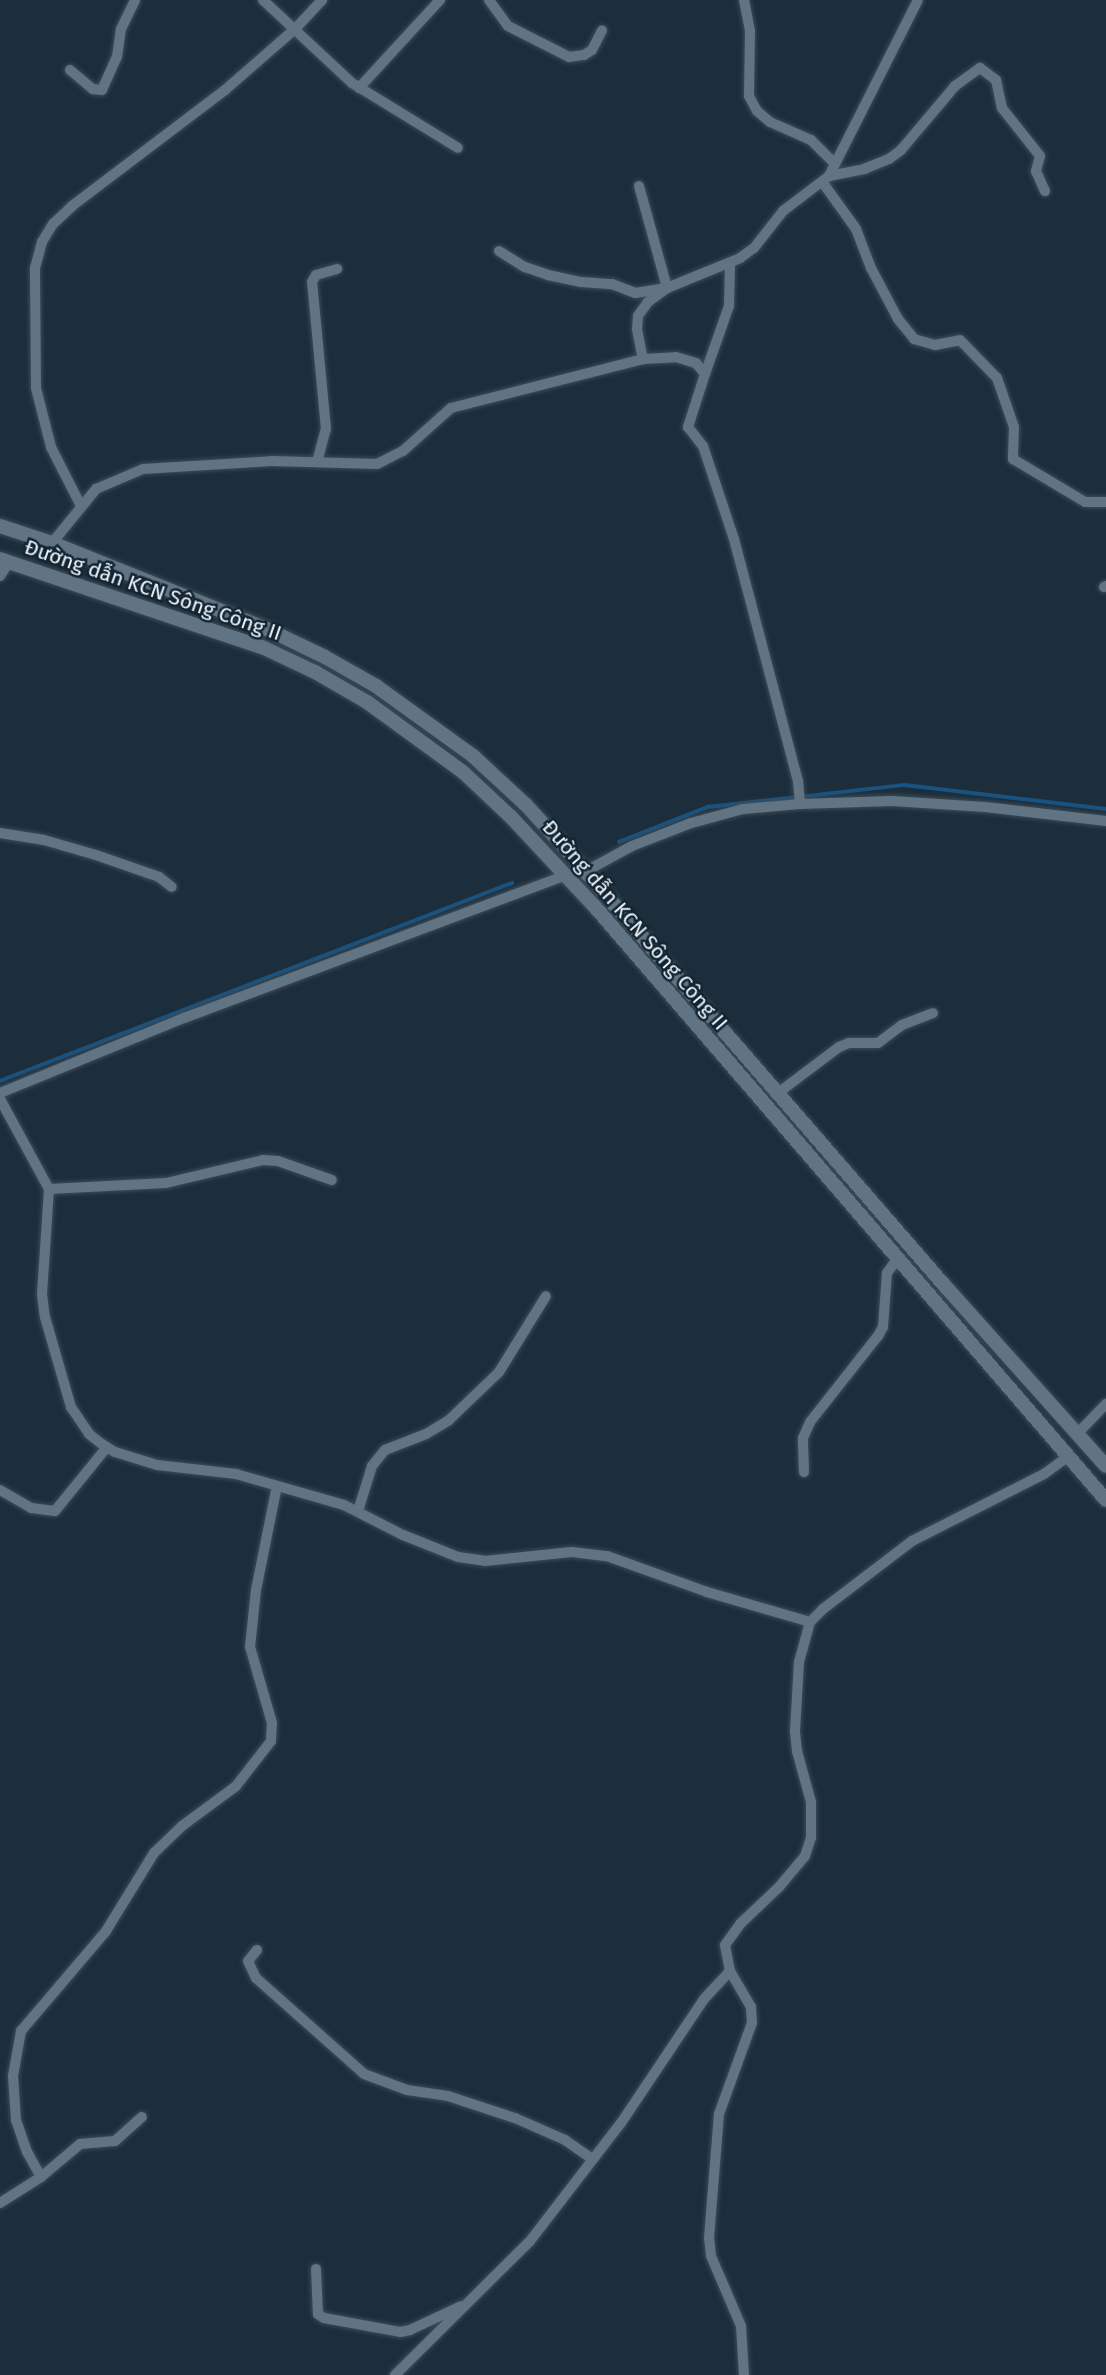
<!DOCTYPE html>
<html>
<head>
<meta charset="utf-8">
<style>
	body { margin:0 }
	#map { position:relative; width:1106px; height:2375px; overflow:hidden; background:#1c2e3c; font-family:"Fira Sans",sans-serif }
	div>[style] { position:absolute }
	.stream>* { height:3.5px; margin:-1.75px; padding:0 1.75px; transform-origin:1.75px; border-radius:1.75px; background:#195381 }
	.roads { filter:drop-shadow(0 0 2px #3d4b57) drop-shadow(0 0 2px #3d4b57) }
	.minor>* { height:10px; margin:-5px; padding:0 5px; transform-origin:5px; border-radius:5px; background:#607484 }
	.tertiary>* { height:14px; margin:-7px; padding:0 7px; transform-origin:7px; border-radius:7px; background:#607484 }
	span { translate:-50% -50%; white-space:nowrap; text-align:center; line-height:1.15; -webkit-text-stroke:5px #132431; paint-order:stroke }
	.street-label { font-size:21px; color:#eef6fe }
</style>
</head>
<body>
<div id="map">
	<div class="stream">
		<i style="left:619px;top:842px;width:96px;rotate:-21.5deg"></i>
		<i style="left:708px;top:807px;width:198px;rotate:-6.4deg"></i>
		<i style="left:905px;top:785px;width:202px;rotate:6.8deg"></i>
		<i style="left:0;top:1081px;width:549px;rotate:-21.14deg"></i>
	</div>
	<div class="roads">
		<div class="minor">
			<i style="left:263px;top:0;width:122px;rotate:43deg"></i>
			<i style="left:352px;top:83px;width:124px;rotate:31.5deg"></i>
			<i style="left:489px;top:0;width:32px;rotate:54deg"></i>
			<i style="left:508px;top:26px;width:68px;rotate:26.9deg"></i>
			<i style="left:569px;top:57px;width:15px;rotate:-8deg"></i>
			<i style="left:584px;top:55px;width:9px;rotate:-32deg"></i>
			<i style="left:592px;top:50px;width:22px;rotate:-63deg"></i>
			<i style="left:744px;top:0;width:32px;rotate:79deg"></i>
			<i style="left:750px;top:31px;width:65px;rotate:90.9deg"></i>
			<i style="left:749px;top:96px;width:17px;rotate:62deg"></i>
			<i style="left:757px;top:111px;width:17px;rotate:40deg"></i>
			<i style="left:770px;top:122px;width:45px;rotate:23.7deg"></i>
			<i style="left:811px;top:140px;width:33px;rotate:45deg"></i>
			<i style="left:70px;top:70px;width:30px;rotate:40deg"></i>
			<i style="left:93px;top:89px;width:9px;rotate:6deg"></i>
			<i style="left:102px;top:90px;width:36px;rotate:-66deg"></i>
			<i style="left:117px;top:57px;width:28px;rotate:-82deg"></i>
			<i style="left:121px;top:29px;width:32px;rotate:-64deg"></i>
			<i style="left:359px;top:88px;width:120px;rotate:-47.4deg"></i>
			<i style="left:829px;top:176px;width:36px;rotate:-11deg"></i>
			<i style="left:864px;top:169px;width:27px;rotate:-22deg"></i>
			<i style="left:889px;top:159px;width:15px;rotate:-37deg"></i>
			<i style="left:901px;top:150px;width:84px;rotate:-49.8deg"></i>
			<i style="left:955px;top:86px;width:31px;rotate:-36deg"></i>
			<i style="left:980px;top:68px;width:20px;rotate:37deg"></i>
			<i style="left:996px;top:80px;width:29px;rotate:78deg"></i>
			<i style="left:1002px;top:108px;width:61px;rotate:51.6deg"></i>
			<i style="left:1040px;top:156px;width:16px;rotate:105deg"></i>
			<i style="left:1036px;top:171px;width:22px;rotate:66deg"></i>
			<i style="left:823px;top:183px;width:57px;rotate:54.3deg"></i>
			<i style="left:856px;top:229px;width:42px;rotate:69deg"></i>
			<i style="left:871px;top:268px;width:58px;rotate:62.1deg"></i>
			<i style="left:898px;top:319px;width:26px;rotate:51deg"></i>
			<i style="left:914px;top:339px;width:22px;rotate:16deg"></i>
			<i style="left:935px;top:345px;width:25px;rotate:-11deg"></i>
			<i style="left:960px;top:340px;width:53px;rotate:45.8deg"></i>
			<i style="left:997px;top:378px;width:52px;rotate:70.9deg"></i>
			<i style="left:1014px;top:427px;width:32px;rotate:92deg"></i>
			<i style="left:1013px;top:459px;width:84px;rotate:30.8deg"></i>
			<i style="left:1085px;top:502px;width:21px"></i>
			<i style="left:639px;top:186px;width:106px;rotate:74.6deg"></i>
			<i style="left:667px;top:288px;width:24px;rotate:144deg"></i>
			<i style="left:648px;top:302px;width:17px;rotate:126deg"></i>
			<i style="left:638px;top:316px;width:13px;rotate:94deg"></i>
			<i style="left:637px;top:329px;width:31px;rotate:79deg"></i>
			<i style="left:499px;top:251px;width:31px;rotate:32deg"></i>
			<i style="left:525px;top:267px;width:24px;rotate:19deg"></i>
			<i style="left:548px;top:275px;width:34px;rotate:12deg"></i>
			<i style="left:581px;top:282px;width:31px;rotate:4deg"></i>
			<i style="left:612px;top:284px;width:25px;rotate:21deg"></i>
			<i style="left:635px;top:293px;width:32px;rotate:-9deg"></i>
			<i style="left:667px;top:288px;width:79px;rotate:-22.3deg"></i>
			<i style="left:740px;top:258px;width:17px;rotate:-36deg"></i>
			<i style="left:754px;top:248px;width:47px;rotate:-51.9deg"></i>
			<i style="left:783px;top:211px;width:58px;rotate:-37.3deg"></i>
			<i style="left:829px;top:176px;width:197px;rotate:-63.2deg"></i>
			<i style="left:705px;top:374px;width:72px;rotate:-70.6deg"></i>
			<i style="left:729px;top:306px;width:42px;rotate:-88.6deg"></i>
			<i style="left:317px;top:462px;width:34px;rotate:-75deg"></i>
			<i style="left:326px;top:429px;width:148px;rotate:-95.4deg"></i>
			<i style="left:312px;top:282px;width:8px;rotate:-60deg"></i>
			<i style="left:316px;top:275px;width:22px;rotate:-16deg"></i>
			<i style="left:81px;top:506px;width:66px;rotate:-117deg"></i>
			<i style="left:51px;top:447px;width:61px;rotate:-104.3deg"></i>
			<i style="left:36px;top:388px;width:120px;rotate:-90.5deg"></i>
			<i style="left:35px;top:268px;width:27px;rotate:-75deg"></i>
			<i style="left:42px;top:242px;width:21px;rotate:-59deg"></i>
			<i style="left:53px;top:224px;width:26px;rotate:-43deg"></i>
			<i style="left:72px;top:206px;width:192px;rotate:-37.2deg"></i>
			<i style="left:225px;top:90px;width:93px;rotate:-41.1deg"></i>
			<i style="left:295px;top:29px;width:40px;rotate:-47deg"></i>
			<i style="left:52px;top:543px;width:70px;rotate:-50.8deg"></i>
			<i style="left:96px;top:489px;width:51px;rotate:-23.1deg"></i>
			<i style="left:143px;top:469px;width:129px;rotate:-3.5deg"></i>
			<i style="left:272px;top:461px;width:105px;rotate:1.6deg"></i>
			<i style="left:377px;top:464px;width:29px;rotate:-27deg"></i>
			<i style="left:403px;top:451px;width:64px;rotate:-41.9deg"></i>
			<i style="left:451px;top:408px;width:198px;rotate:-14.3deg"></i>
			<i style="left:643px;top:359px;width:33px;rotate:-3deg"></i>
			<i style="left:676px;top:357px;width:21px;rotate:17deg"></i>
			<i style="left:696px;top:363px;width:14px;rotate:51deg"></i>
			<i style="left:705px;top:374px;width:56px;rotate:107.8deg"></i>
			<i style="left:688px;top:427px;width:24px;rotate:52deg"></i>
			<i style="left:703px;top:446px;width:98px;rotate:71.6deg"></i>
			<i style="left:734px;top:539px;width:250px;rotate:75.2deg"></i>
			<i style="left:798px;top:781px;width:23px;rotate:85deg"></i>
			<i style="left:800px;top:804px;width:57px;rotate:175deg"></i>
			<i style="left:743px;top:809px;width:54px;rotate:164.9deg"></i>
			<i style="left:691px;top:823px;width:63px;rotate:158.7deg"></i>
			<i style="left:632px;top:846px;width:52px;rotate:151.5deg"></i>
			<i style="left:0;top:576px;width:17px;rotate:-57deg"></i>
			<i style="left:1104px;top:587px;width:2px;rotate:-27deg"></i>
			<i style="left:800px;top:804px;width:92px;rotate:-1.9deg"></i>
			<i style="left:892px;top:801px;width:93px;rotate:3.7deg"></i>
			<i style="left:985px;top:807px;width:122px;rotate:6.6deg"></i>
			<i style="left:0;top:833px;width:45px;rotate:9deg"></i>
			<i style="left:44px;top:840px;width:54px;rotate:16.1deg"></i>
			<i style="left:96px;top:855px;width:67px;rotate:19.2deg"></i>
			<i style="left:159px;top:877px;width:16px;rotate:38deg"></i>
			<i style="left:0;top:1093px;width:199px;rotate:-22.2deg"></i>
			<i style="left:184px;top:1018px;width:408px;rotate:-20.5deg"></i>
			<i style="left:778px;top:1093px;width:76px;rotate:-37deg"></i>
			<i style="left:839px;top:1047px;width:11px;rotate:-22deg"></i>
			<i style="left:849px;top:1043px;width:29px"></i>
			<i style="left:878px;top:1043px;width:30px;rotate:-37deg"></i>
			<i style="left:902px;top:1025px;width:33px;rotate:-21deg"></i>
			<i style="left:0;top:1099px;width:102px;rotate:61.4deg"></i>
			<i style="left:49px;top:1189px;width:105px;rotate:93.8deg"></i>
			<i style="left:42px;top:1294px;width:23px;rotate:83deg"></i>
			<i style="left:45px;top:1317px;width:94px;rotate:73.9deg"></i>
			<i style="left:71px;top:1407px;width:32px;rotate:56deg"></i>
			<i style="left:89px;top:1434px;width:16px;rotate:38deg"></i>
			<i style="left:102px;top:1444px;width:15px;rotate:32deg"></i>
			<i style="left:115px;top:1452px;width:44px;rotate:17.2deg"></i>
			<i style="left:157px;top:1465px;width:80px;rotate:6.5deg"></i>
			<i style="left:236px;top:1474px;width:112px;rotate:16deg"></i>
			<i style="left:344px;top:1505px;width:66px;rotate:27deg"></i>
			<i style="left:403px;top:1535px;width:59px;rotate:21.8deg"></i>
			<i style="left:458px;top:1557px;width:27px;rotate:8deg"></i>
			<i style="left:485px;top:1561px;width:87px;rotate:-5.9deg"></i>
			<i style="left:572px;top:1552px;width:35px;rotate:7deg"></i>
			<i style="left:607px;top:1556px;width:106px;rotate:19.8deg"></i>
			<i style="left:707px;top:1592px;width:107px;rotate:16.2deg"></i>
			<i style="left:49px;top:1189px;width:117px;rotate:-2.9deg"></i>
			<i style="left:166px;top:1183px;width:100px;rotate:-13.3deg"></i>
			<i style="left:263px;top:1160px;width:15px;rotate:4deg"></i>
			<i style="left:278px;top:1161px;width:57px;rotate:19.4deg"></i>
			<i style="left:1077px;top:1434px;width:42px;rotate:-46deg"></i>
			<i style="left:804px;top:1472px;width:34px;rotate:-92deg"></i>
			<i style="left:803px;top:1438px;width:17px;rotate:-66deg"></i>
			<i style="left:810px;top:1422px;width:110px;rotate:-51.7deg"></i>
			<i style="left:878px;top:1336px;width:10px;rotate:-61deg"></i>
			<i style="left:883px;top:1327px;width:54px;rotate:-85.8deg"></i>
			<i style="left:887px;top:1273px;width:17px;rotate:-54deg"></i>
			<i style="left:0;top:1490px;width:36px;rotate:30deg"></i>
			<i style="left:31px;top:1508px;width:24px;rotate:7deg"></i>
			<i style="left:55px;top:1511px;width:82px;rotate:-50.9deg"></i>
			<i style="left:358px;top:1511px;width:47px;rotate:-72.7deg"></i>
			<i style="left:372px;top:1466px;width:21px;rotate:-51deg"></i>
			<i style="left:385px;top:1450px;width:44px;rotate:-21.3deg"></i>
			<i style="left:426px;top:1434px;width:27px;rotate:-31deg"></i>
			<i style="left:449px;top:1420px;width:69px;rotate:-43.8deg"></i>
			<i style="left:499px;top:1372px;width:89px;rotate:-58.3deg"></i>
			<i style="left:257px;top:1950px;width:14px;rotate:129deg"></i>
			<i style="left:248px;top:1961px;width:19px;rotate:65deg"></i>
			<i style="left:256px;top:1978px;width:144px;rotate:41.6deg"></i>
			<i style="left:364px;top:2074px;width:46px;rotate:20.4deg"></i>
			<i style="left:407px;top:2090px;width:41px;rotate:8.3deg"></i>
			<i style="left:448px;top:2096px;width:71px;rotate:18.2deg"></i>
			<i style="left:515px;top:2118px;width:55px;rotate:23.7deg"></i>
			<i style="left:565px;top:2140px;width:33px;rotate:35deg"></i>
			<i style="left:41px;top:2177px;width:29px;rotate:-119deg"></i>
			<i style="left:27px;top:2152px;width:34px;rotate:-109deg"></i>
			<i style="left:16px;top:2120px;width:44px;rotate:-93.9deg"></i>
			<i style="left:13px;top:2076px;width:46px;rotate:-79.9deg"></i>
			<i style="left:21px;top:2031px;width:131px;rotate:-49.6deg"></i>
			<i style="left:106px;top:1931px;width:92px;rotate:-58.4deg"></i>
			<i style="left:154px;top:1853px;width:39px;rotate:-44deg"></i>
			<i style="left:182px;top:1826px;width:67px;rotate:-36.5deg"></i>
			<i style="left:236px;top:1786px;width:57px;rotate:-52.1deg"></i>
			<i style="left:271px;top:1741px;width:18px;rotate:-87deg"></i>
			<i style="left:272px;top:1723px;width:79px;rotate:-106.1deg"></i>
			<i style="left:250px;top:1647px;width:57px;rotate:-84deg"></i>
			<i style="left:256px;top:1590px;width:106px;rotate:-78.6deg"></i>
			<i style="left:0;top:2203px;width:49px;rotate:-32.4deg"></i>
			<i style="left:41px;top:2177px;width:51px;rotate:-40.2deg"></i>
			<i style="left:80px;top:2144px;width:35px;rotate:-5deg"></i>
			<i style="left:115px;top:2141px;width:36px;rotate:-42deg"></i>
			<i style="left:316px;top:2269px;width:45px;rotate:87.5deg"></i>
			<i style="left:318px;top:2314px;width:7px;rotate:34deg"></i>
			<i style="left:324px;top:2318px;width:77px;rotate:10.4deg"></i>
			<i style="left:400px;top:2332px;width:10px;rotate:-11deg"></i>
			<i style="left:410px;top:2330px;width:56px;rotate:-25.2deg"></i>
			<i style="left:395px;top:2375px;width:190px;rotate:-44.8deg"></i>
			<i style="left:530px;top:2241px;width:149px;rotate:-52.4deg"></i>
			<i style="left:621px;top:2123px;width:149px;rotate:-56.2deg"></i>
			<i style="left:704px;top:1999px;width:38px;rotate:-47deg"></i>
			<i style="left:744px;top:2375px;width:49px;rotate:-93.5deg"></i>
			<i style="left:741px;top:2326px;width:76px;rotate:-113.2deg"></i>
			<i style="left:711px;top:2256px;width:18px;rotate:-96deg"></i>
			<i style="left:709px;top:2238px;width:124px;rotate:-85.4deg"></i>
			<i style="left:719px;top:2114px;width:97px;rotate:-70.1deg"></i>
			<i style="left:752px;top:2023px;width:16px;rotate:-94deg"></i>
			<i style="left:751px;top:2007px;width:42px;rotate:-120.3deg"></i>
			<i style="left:730px;top:1971px;width:26px;rotate:-101deg"></i>
			<i style="left:725px;top:1945px;width:26px;rotate:-54deg"></i>
			<i style="left:740px;top:1924px;width:54px;rotate:-43.5deg"></i>
			<i style="left:779px;top:1887px;width:40px;rotate:-50deg"></i>
			<i style="left:805px;top:1856px;width:19px;rotate:-72deg"></i>
			<i style="left:811px;top:1838px;width:36px;rotate:-90deg"></i>
			<i style="left:811px;top:1802px;width:53px;rotate:-105.4deg"></i>
			<i style="left:797px;top:1751px;width:20px;rotate:-96deg"></i>
			<i style="left:795px;top:1731px;width:69px;rotate:-86.7deg"></i>
			<i style="left:799px;top:1662px;width:41px;rotate:-74.6deg"></i>
			<i style="left:810px;top:1622px;width:18px;rotate:-45deg"></i>
			<i style="left:823px;top:1609px;width:112px;rotate:-37.4deg"></i>
			<i style="left:912px;top:1541px;width:148px;rotate:-26.9deg"></i>
			<i style="left:1044px;top:1474px;width:29px;rotate:-36deg"></i>
		</div>
		<div class="tertiary">
			<i style="left:0;top:526px;width:55px;rotate:18.1deg"></i>
			<i style="left:52px;top:543px;width:234px;rotate:21.8deg"></i>
			<i style="left:269px;top:630px;width:62px;rotate:25.7deg"></i>
			<i style="left:325px;top:657px;width:59px;rotate:29.6deg"></i>
			<i style="left:376px;top:686px;width:120px;rotate:35.8deg"></i>
			<i style="left:473px;top:756px;width:72px;rotate:42.8deg"></i>
			<i style="left:526px;top:805px;width:59px;rotate:47.7deg"></i>
			<i style="left:566px;top:849px;width:578px;rotate:49.07deg"></i>
			<i style="left:945px;top:1286px;width:241px;rotate:48.2deg"></i>
			<i style="left:0;top:559px;width:276px;rotate:18.6deg"></i>
			<i style="left:262px;top:647px;width:59px;rotate:25.3deg"></i>
			<i style="left:315px;top:672px;width:60px;rotate:30deg"></i>
			<i style="left:367px;top:702px;width:119px;rotate:36.1deg"></i>
			<i style="left:463px;top:772px;width:66px;rotate:43.2deg"></i>
			<i style="left:511px;top:817px;width:125px;rotate:47deg"></i>
			<i style="left:596px;top:908px;width:781px;rotate:49.26deg"></i>
		</div>
	</div>
	<div class="street-label">
		<span style="left:153px;top:590px;rotate:19deg">Đường dẫn KCN Sông Công II</span>
		<span style="left:635px;top:925px;rotate:49deg">Đường dẫn KCN Sông Công II</span>
	</div>
</div>
</body>
</html>
